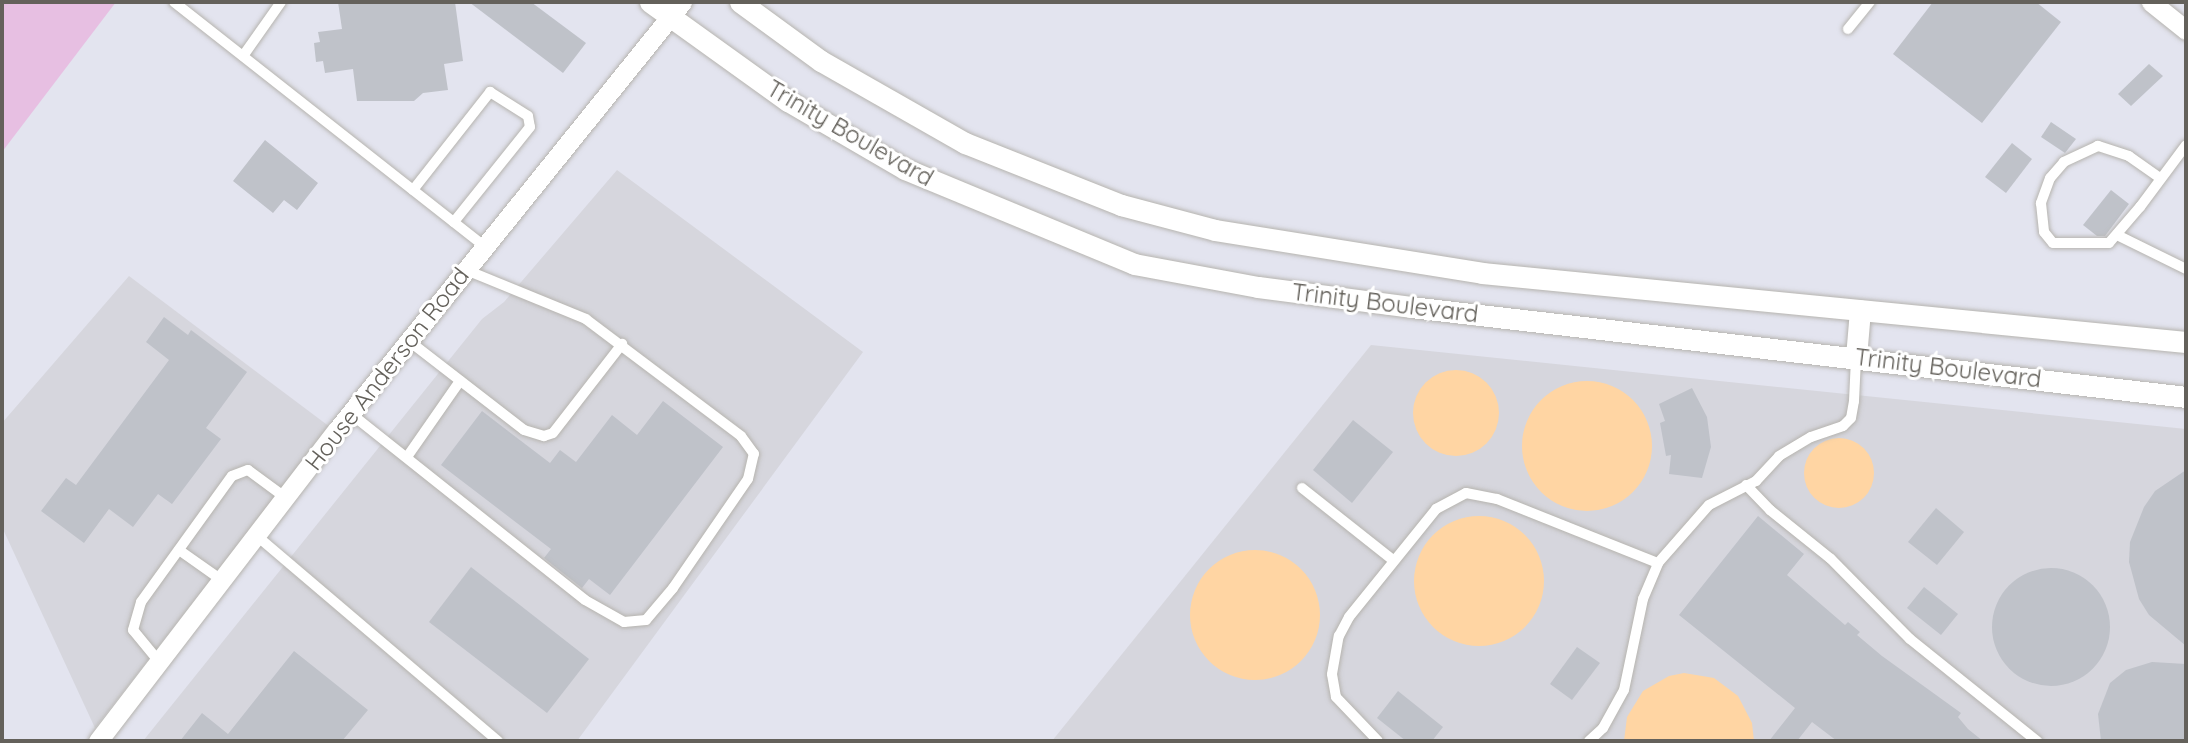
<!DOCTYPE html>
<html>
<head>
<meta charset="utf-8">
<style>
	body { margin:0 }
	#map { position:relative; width:2188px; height:743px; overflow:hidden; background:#e3e4ef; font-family:Quicksand,sans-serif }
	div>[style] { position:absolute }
	.industrial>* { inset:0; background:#d6d6dd }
	.green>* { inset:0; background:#e7bfe2 }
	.water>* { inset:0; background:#ffd5a3 }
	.round { border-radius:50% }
	.building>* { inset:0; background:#bfc2c9 }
	.roads { filter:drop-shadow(0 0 2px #b6b4af) drop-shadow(0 0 2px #b6b4af) }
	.service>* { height:10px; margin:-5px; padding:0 5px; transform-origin:5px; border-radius:5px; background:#fff }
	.minor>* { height:19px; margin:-9.5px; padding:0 9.5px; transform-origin:9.5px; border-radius:9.5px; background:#fff }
	.secondary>* { height:21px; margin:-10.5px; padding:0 10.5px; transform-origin:10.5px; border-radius:10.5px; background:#fff }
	span { translate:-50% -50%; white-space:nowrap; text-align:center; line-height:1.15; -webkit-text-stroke:6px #fff; paint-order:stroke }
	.street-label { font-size:24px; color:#64615b }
	.frame { position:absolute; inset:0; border:4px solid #64615b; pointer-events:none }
</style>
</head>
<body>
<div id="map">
	<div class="industrial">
		<i style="clip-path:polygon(617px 170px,863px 352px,577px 741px,143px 741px,482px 319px,504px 302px)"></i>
		<i style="clip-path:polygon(129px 276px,330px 427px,95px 728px,2px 527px,2px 423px)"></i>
		<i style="clip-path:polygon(1371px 345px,2186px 429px,2186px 741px,1052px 741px)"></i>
	</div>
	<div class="green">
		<i style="clip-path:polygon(2px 2px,116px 2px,2px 152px)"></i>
	</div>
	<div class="water">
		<i class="round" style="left:1413px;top:370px;width:86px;height:86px"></i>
		<i class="round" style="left:1522px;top:381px;width:130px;height:130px"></i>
		<i class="round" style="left:1804px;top:438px;width:70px;height:70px"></i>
		<i class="round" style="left:1414px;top:516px;width:130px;height:130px"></i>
		<i class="round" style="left:1190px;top:550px;width:130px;height:130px"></i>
		<i style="clip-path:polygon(1684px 673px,1714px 678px,1738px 696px,1752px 723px,1754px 741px,1624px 741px,1627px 717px,1643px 691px,1669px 676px)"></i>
	</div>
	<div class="building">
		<i style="clip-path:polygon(338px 2px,455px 2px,463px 61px,444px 64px,448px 90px,423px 93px,414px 101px,357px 101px,353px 69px,325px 73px,323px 61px,316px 62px,314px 43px,320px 42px,318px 32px,342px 29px)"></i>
		<i style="clip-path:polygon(469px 2px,531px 2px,586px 43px,563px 73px)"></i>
		<i style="clip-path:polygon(1933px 2px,2036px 2px,2061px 22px,1982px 123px,1893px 54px)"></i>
		<i style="clip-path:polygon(2149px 64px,2163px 76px,2131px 106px,2118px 94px)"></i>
		<i style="clip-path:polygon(2051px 122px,2076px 139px,2065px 153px,2041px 137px)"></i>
		<i style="clip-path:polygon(265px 140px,318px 183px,297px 210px,284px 200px,273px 213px,233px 181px)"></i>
		<i style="clip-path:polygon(2012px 143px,2032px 159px,2006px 193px,1985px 177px)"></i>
		<i style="clip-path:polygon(2111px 190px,2129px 204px,2105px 236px,2097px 236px,2083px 225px)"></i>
		<i style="clip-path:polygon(164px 317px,188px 335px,191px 330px,247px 372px,206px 428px,221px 439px,172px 504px,158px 494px,133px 527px,109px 509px,84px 543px,41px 511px,66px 478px,76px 485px,169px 360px,146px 342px)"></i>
		<i style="clip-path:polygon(1692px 388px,1707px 417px,1711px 447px,1702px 478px,1669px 474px,1671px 455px,1666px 456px,1660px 423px,1665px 421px,1659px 404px)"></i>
		<i style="clip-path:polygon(663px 401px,723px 447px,610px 595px,589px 579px,582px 588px,544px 558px,551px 549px,441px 465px,482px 411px,550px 463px,560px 450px,576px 462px,612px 415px,637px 435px)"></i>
		<i style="clip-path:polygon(1353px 420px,1393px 452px,1352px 503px,1313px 470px)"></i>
		<i style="clip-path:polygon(2186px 470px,2186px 646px,2149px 615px,2139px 599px,2129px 562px,2130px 542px,2144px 507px,2155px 491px)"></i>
		<i style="clip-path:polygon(1936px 508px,1964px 532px,1937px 565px,1908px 542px)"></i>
		<i style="clip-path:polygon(1758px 516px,1804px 554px,1787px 575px,1845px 625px,1848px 622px,1860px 632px,1857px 635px,1882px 656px,1961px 713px,1958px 717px,1968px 729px,1983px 741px,1837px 741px,1812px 722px,1797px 741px,1769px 741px,1795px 708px,1679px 615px)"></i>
		<i style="clip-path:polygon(471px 567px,589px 659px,547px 713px,429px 622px)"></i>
		<i class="round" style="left:1992px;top:568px;width:118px;height:118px"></i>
		<i style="clip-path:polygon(1924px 587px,1958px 614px,1941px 635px,1907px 608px)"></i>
		<i style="clip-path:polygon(1577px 647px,1600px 663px,1572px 700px,1550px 684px)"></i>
		<i style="clip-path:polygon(294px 651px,368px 710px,342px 741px,180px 741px,202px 713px,228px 734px)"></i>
		<i style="clip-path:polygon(2152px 662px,2186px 664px,2186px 741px,2101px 741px,2098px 714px,2110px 683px,2126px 670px)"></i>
		<i style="clip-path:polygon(1398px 691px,1443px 727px,1432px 741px,1406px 741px,1377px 718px)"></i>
	</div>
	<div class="roads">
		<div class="service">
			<i style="left:174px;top:2px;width:396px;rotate:38.2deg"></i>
			<i style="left:1848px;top:29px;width:35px;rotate:-51deg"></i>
			<i style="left:243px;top:56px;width:66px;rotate:-54.9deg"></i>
			<i style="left:2160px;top:178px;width:38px;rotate:-145deg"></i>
			<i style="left:2129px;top:156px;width:33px;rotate:-162deg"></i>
			<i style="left:2098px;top:146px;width:38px;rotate:155deg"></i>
			<i style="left:2064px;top:162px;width:21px;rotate:131deg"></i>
			<i style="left:2050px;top:178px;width:27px;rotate:110deg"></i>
			<i style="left:2041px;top:203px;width:29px;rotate:84deg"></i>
			<i style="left:2044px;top:232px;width:14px;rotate:51deg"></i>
			<i style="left:2053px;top:243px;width:56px"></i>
			<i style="left:2109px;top:243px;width:48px;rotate:-49.3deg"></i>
			<i style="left:2140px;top:207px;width:77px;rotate:-53.4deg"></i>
			<i style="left:413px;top:190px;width:125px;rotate:-51.8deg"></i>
			<i style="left:490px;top:92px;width:45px;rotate:32.3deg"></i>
			<i style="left:528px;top:116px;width:11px;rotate:80deg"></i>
			<i style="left:530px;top:127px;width:122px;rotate:128.7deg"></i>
			<i style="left:2117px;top:235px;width:77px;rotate:26.2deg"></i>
			<i style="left:409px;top:341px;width:145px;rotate:37.7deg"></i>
			<i style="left:524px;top:430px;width:21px;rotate:17deg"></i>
			<i style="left:544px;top:436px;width:9px;rotate:-18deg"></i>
			<i style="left:553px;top:433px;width:113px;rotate:-52.2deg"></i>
			<i style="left:350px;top:413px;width:300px;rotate:38.5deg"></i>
			<i style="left:585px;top:600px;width:45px;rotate:29.4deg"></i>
			<i style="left:624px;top:622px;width:22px;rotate:-5deg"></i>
			<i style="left:646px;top:620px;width:42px;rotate:-49.8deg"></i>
			<i style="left:673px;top:588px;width:132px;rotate:-55.5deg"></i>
			<i style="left:748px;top:479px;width:26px;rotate:-77deg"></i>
			<i style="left:754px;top:454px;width:22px;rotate:-126deg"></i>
			<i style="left:741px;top:436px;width:194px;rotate:-143deg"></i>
			<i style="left:586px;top:319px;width:130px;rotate:-157.8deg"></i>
			<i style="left:407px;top:457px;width:93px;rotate:-55.1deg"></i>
			<i style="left:1746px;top:485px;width:35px;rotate:46deg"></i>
			<i style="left:1770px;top:510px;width:78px;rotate:38.8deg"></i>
			<i style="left:1831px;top:559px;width:112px;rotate:45.4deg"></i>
			<i style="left:1910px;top:639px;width:163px;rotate:38.8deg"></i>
			<i style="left:1302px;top:488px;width:117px;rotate:38.4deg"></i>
			<i style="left:257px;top:536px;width:316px;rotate:40.4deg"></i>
			<i style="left:179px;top:550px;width:54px;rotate:35.2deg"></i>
			<i style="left:161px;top:664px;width:44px;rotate:-129.5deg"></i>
			<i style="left:133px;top:630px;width:29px;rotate:-74deg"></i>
			<i style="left:141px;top:602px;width:155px;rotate:-54.2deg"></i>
			<i style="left:232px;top:476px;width:17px;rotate:-21deg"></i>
			<i style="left:248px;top:470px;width:47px;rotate:36.4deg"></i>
			<i style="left:1378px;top:741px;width:61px;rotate:-133.7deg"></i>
			<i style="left:1336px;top:697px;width:23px;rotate:-100deg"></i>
			<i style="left:1332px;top:674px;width:39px;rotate:-80deg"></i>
			<i style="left:1339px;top:636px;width:21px;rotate:-62deg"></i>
			<i style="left:1349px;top:617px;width:139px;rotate:-51.1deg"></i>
			<i style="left:1436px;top:509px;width:34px;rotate:-28deg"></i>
			<i style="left:1466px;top:493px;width:32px;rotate:11deg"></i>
			<i style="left:1497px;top:499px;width:173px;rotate:21.7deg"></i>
			<i style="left:1589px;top:741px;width:19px;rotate:-43deg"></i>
			<i style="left:1603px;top:728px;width:43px;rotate:-61.1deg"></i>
			<i style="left:1624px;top:690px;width:93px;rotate:-78.2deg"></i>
			<i style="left:1643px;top:599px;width:39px;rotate:-67deg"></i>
			<i style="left:1658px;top:563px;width:77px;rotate:-48.7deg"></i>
			<i style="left:1709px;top:505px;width:53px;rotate:-27.1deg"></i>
			<i style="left:1756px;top:481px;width:34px;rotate:-47deg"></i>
			<i style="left:1779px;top:456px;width:37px;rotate:-31deg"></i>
			<i style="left:1811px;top:437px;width:34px;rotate:-19deg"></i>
			<i style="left:1843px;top:426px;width:11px;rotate:-45deg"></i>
			<i style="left:1851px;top:418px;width:17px;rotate:-80deg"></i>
			<i style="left:1854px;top:401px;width:43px;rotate:-87.3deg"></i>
		</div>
		<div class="minor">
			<i style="left:2151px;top:2px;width:45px;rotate:38.7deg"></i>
			<i style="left:98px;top:741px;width:392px;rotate:-52.5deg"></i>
			<i style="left:337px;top:430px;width:550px;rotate:-51.13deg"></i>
		</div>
		<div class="secondary">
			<i style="left:650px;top:2px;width:170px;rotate:35.7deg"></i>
			<i style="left:788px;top:101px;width:135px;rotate:30.2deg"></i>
			<i style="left:905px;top:169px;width:248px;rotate:22.5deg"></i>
			<i style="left:1134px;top:264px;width:126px;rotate:10.5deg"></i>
			<i style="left:1258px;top:287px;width:154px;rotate:7.4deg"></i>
			<i style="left:1411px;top:307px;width:780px;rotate:6.62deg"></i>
			<i style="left:740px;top:2px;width:100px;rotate:36.1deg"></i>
			<i style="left:821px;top:61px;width:166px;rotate:29.7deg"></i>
			<i style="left:965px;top:143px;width:168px;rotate:21.7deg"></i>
			<i style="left:1121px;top:205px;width:97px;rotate:14.9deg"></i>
			<i style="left:1215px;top:230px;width:270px;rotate:9.1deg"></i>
			<i style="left:1482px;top:273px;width:707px;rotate:5.6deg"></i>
			<i style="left:1856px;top:357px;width:47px;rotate:-85.1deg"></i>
		</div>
	</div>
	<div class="street-label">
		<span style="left:850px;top:133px;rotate:30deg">Trinity Boulevard</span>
		<span style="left:1385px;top:303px;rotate:7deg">Trinity Boulevard</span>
		<span style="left:1948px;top:368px;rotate:7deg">Trinity Boulevard</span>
		<span style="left:387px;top:369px;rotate:-52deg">House Anderson Road</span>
	</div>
	<div class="frame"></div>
</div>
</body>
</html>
